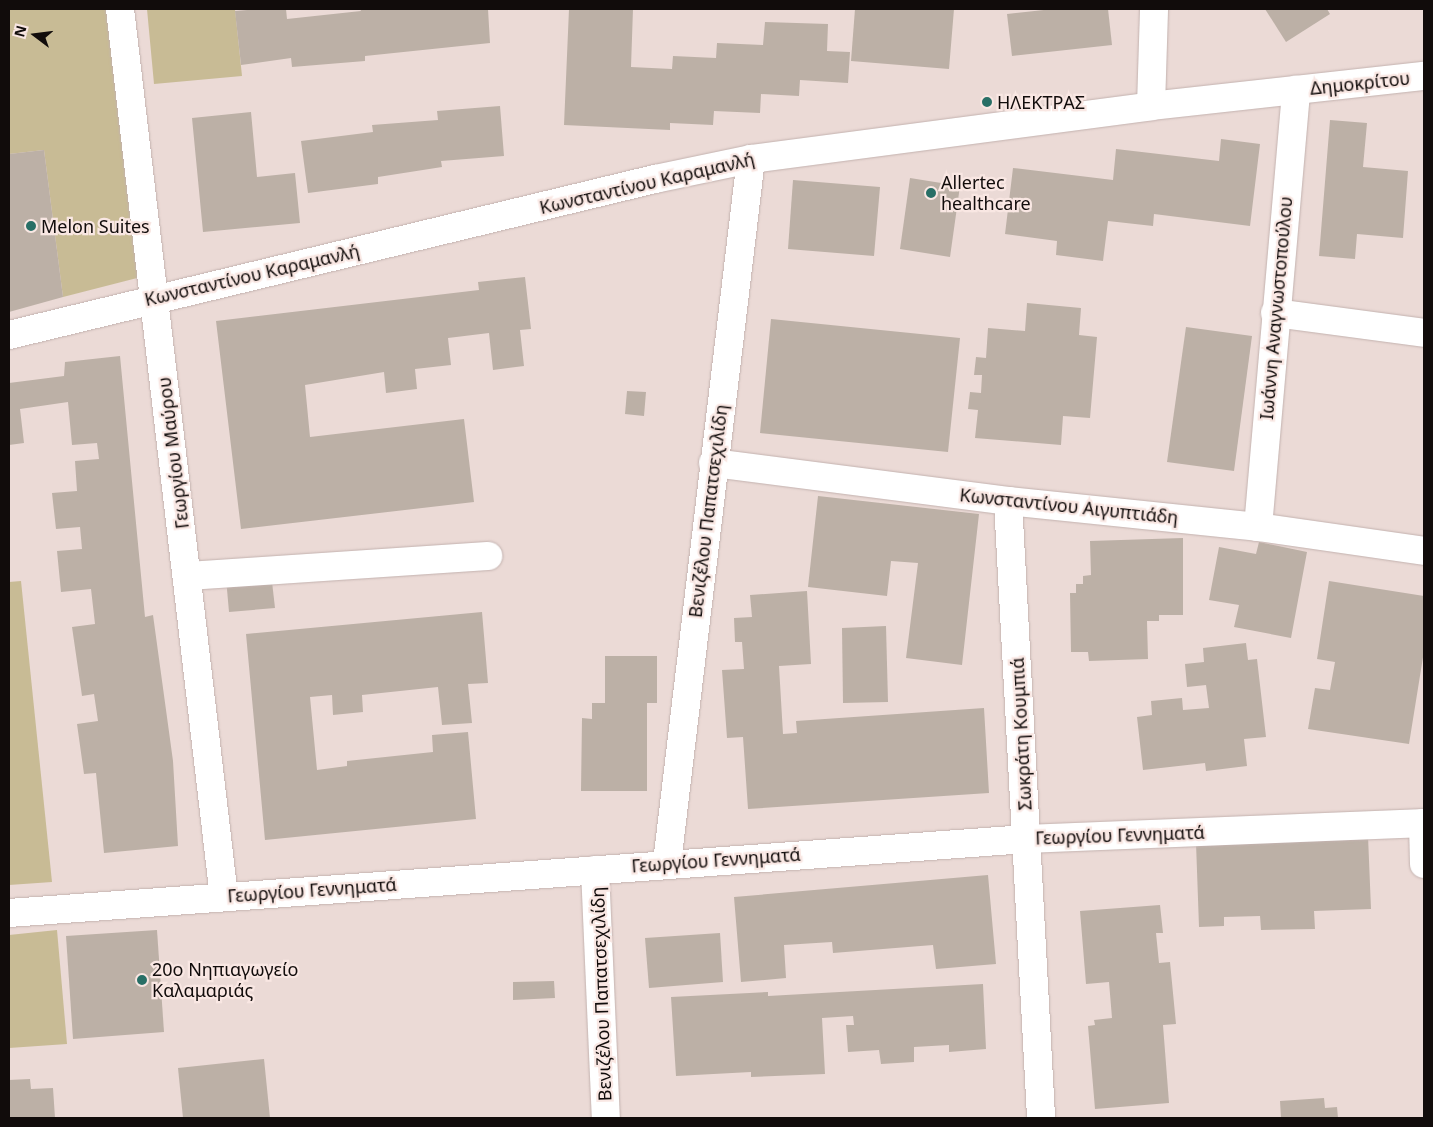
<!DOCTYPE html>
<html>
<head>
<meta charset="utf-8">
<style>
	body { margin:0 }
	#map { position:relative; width:1433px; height:1127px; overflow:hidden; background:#ebdad6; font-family:"Noto Sans",sans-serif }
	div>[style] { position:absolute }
	.green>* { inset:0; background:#c8bb95 }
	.building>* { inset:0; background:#bcb0a6 }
	.roads { filter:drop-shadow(0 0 1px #c3b2af) drop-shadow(0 0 1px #c3b2af) }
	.minor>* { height:28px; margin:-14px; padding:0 14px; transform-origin:14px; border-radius:14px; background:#fff }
	.tertiary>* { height:28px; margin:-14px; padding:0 14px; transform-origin:14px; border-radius:14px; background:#fff }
	.secondary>* { height:28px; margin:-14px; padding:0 14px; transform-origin:14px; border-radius:14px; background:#fff }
	.dots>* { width:14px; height:14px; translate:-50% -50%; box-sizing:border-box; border:2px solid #f9e7e3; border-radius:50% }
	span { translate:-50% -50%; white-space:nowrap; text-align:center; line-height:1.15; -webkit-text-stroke:4.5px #f9e7e3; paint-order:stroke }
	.street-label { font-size:18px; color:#110c0b }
	.poi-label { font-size:18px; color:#110c0b }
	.left { translate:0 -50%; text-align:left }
	.frame { position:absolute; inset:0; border:10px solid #110c0b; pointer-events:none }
	.north { position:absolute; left:10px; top:10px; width:50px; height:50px; -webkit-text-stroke:4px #f9e7e3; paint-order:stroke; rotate:285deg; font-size:14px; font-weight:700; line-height:20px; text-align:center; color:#110c0b }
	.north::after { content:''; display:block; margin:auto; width:18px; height:22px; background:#110c0b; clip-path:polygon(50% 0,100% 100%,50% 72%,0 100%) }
</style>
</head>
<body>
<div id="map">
	<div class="green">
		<i style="clip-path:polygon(9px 9px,108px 9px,141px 277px,63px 297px,44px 150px,9px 154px)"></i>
		<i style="clip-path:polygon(147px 9px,235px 9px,242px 76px,154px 84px)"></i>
		<i style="clip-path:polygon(21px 581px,52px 882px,9px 885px,9px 582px)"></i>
		<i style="clip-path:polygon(57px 930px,67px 1044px,9px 1048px,9px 935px)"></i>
	</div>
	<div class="building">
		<i style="clip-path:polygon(259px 9px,286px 9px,287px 19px,361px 11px,360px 9px,488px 9px,490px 43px,365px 56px,365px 61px,292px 67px,291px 58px,241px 65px,235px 11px)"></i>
		<i style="clip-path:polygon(569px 9px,633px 9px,631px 67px,672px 69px,673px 56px,716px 58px,717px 43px,763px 45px,765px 22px,828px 24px,827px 51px,850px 52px,848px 83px,800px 80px,799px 96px,761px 94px,760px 113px,714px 111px,713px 125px,670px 123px,670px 130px,564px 125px)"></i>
		<i style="clip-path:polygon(855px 9px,954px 9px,949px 69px,851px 61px)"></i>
		<i style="clip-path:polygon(1053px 9px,1108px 9px,1112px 45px,1012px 56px,1007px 14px)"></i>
		<i style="clip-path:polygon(1265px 9px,1327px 9px,1330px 14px,1286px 42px)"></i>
		<i style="clip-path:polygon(500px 106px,504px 156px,441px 161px,442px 167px,378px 177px,378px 184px,308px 193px,301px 141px,373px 132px,372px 125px,438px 120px,437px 111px)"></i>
		<i style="clip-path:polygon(251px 112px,257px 177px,295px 173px,300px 223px,203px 232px,192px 118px)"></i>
		<i style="clip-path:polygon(1330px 120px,1367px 123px,1363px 167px,1408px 171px,1403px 238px,1357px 234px,1355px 259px,1319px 256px)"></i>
		<i style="clip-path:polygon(1221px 139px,1260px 144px,1250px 226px,1154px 214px,1153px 226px,1108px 221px,1103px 261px,1056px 255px,1057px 241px,1005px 234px,1013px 168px,1113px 180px,1116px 149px,1219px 161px)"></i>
		<i style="clip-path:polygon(44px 150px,63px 297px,9px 312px,9px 154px)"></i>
		<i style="clip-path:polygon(910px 178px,960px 186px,950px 257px,900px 249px)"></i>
		<i style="clip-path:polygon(793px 180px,880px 187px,874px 256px,788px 249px)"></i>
		<i style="clip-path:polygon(525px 277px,531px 329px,520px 330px,524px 366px,493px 370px,489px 333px,448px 338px,451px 365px,415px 369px,417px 389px,386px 393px,384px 372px,305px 385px,310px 437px,464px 419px,474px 502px,241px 529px,216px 321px,479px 290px,478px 282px)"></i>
		<i style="clip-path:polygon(1027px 303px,1081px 308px,1079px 335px,1097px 337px,1090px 418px,1063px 416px,1061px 445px,975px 438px,978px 410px,968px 409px,970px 392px,981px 393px,982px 375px,974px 375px,976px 357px,986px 358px,988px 328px,1025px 331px)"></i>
		<i style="clip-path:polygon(771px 319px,960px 338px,948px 452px,760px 433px)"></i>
		<i style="clip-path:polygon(1186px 327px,1252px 336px,1234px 471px,1167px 462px)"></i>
		<i style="clip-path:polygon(120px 356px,145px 617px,153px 615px,173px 761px,178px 846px,104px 853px,96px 773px,84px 774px,77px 724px,98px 721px,94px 694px,82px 696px,72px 627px,95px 624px,91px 589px,61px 592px,57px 551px,82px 549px,80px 527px,56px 529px,52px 493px,77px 491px,75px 461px,99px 459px,97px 443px,72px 445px,68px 402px,20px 409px,24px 443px,9px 445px,9px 383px,64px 376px,65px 362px)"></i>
		<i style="clip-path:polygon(627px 391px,646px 392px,644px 416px,625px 414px)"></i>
		<i style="clip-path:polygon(818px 496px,979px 514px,962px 665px,906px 658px,918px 563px,891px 561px,887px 596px,808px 587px)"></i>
		<i style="clip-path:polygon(1183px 538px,1183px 615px,1159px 615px,1159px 621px,1147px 621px,1148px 659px,1089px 661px,1088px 652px,1071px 652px,1070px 593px,1076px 593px,1076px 584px,1083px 584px,1083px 576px,1091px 575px,1090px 541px)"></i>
		<i style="clip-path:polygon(1259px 542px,1307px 552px,1291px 638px,1234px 627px,1239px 605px,1209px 600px,1219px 547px,1256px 554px)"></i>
		<i style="clip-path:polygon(271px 573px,275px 608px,229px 612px,226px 578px)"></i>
		<i style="clip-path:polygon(1329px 581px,1424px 596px,1424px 651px,1409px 744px,1308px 729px,1315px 688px,1330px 690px,1335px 662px,1317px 659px)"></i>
		<i style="clip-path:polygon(807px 591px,811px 664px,779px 666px,783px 734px,797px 733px,796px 721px,984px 708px,989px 793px,748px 809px,743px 737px,727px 738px,722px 670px,744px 669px,742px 642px,735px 642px,734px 618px,752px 617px,750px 595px)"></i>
		<i style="clip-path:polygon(482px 612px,488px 683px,468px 684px,472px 723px,442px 725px,438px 687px,362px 695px,363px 712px,333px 715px,332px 695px,310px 697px,317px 770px,347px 766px,347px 761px,433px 752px,432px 735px,468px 732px,476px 819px,265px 840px,246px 634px)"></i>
		<i style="clip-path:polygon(886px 626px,888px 702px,843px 703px,842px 628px)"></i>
		<i style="clip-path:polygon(1246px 643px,1248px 660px,1257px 659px,1266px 737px,1244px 739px,1247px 766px,1206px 771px,1205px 763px,1143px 770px,1137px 717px,1152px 715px,1151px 701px,1182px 698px,1183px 710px,1209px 708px,1206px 685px,1187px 687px,1185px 664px,1204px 662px,1203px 648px)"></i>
		<i style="clip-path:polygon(605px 656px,657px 656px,657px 703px,647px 703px,647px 791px,581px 791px,582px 718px,592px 719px,592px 703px,605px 703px)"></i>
		<i style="clip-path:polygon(1368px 836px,1371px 909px,1314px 911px,1315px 929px,1261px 930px,1260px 916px,1224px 917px,1224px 926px,1199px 927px,1196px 843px)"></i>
		<i style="clip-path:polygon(988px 875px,996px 964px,936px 969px,933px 945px,833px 953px,832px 942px,784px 945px,786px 978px,741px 982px,734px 897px)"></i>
		<i style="clip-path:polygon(1160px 905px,1163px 933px,1156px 933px,1159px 963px,1170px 962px,1176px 1024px,1163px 1025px,1169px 1103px,1095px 1109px,1088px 1026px,1095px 1025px,1094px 1020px,1112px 1018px,1109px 982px,1086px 984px,1080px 911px)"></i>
		<i style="clip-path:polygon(157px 930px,164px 1032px,73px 1039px,66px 936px)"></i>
		<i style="clip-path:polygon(720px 933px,723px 982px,649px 988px,645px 938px)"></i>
		<i style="clip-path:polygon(554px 981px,555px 998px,513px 1000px,513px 982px)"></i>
		<i style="clip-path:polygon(983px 984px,986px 1049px,949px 1052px,949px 1045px,914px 1047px,914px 1062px,881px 1064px,879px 1050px,848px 1052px,846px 1025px,854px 1025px,853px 1016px,822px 1018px,825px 1074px,751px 1077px,751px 1072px,676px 1076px,671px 997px,768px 992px,768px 996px)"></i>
		<i style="clip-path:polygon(264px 1059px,270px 1118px,183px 1118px,178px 1068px)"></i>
		<i style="clip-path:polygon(30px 1079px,31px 1089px,53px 1088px,55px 1118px,9px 1118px,9px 1080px)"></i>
		<i style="clip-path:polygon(1324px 1098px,1325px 1108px,1337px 1107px,1338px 1118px,1281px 1118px,1280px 1101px)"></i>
	</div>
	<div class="roads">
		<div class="minor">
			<i style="left:120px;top:9px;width:894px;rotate:83.32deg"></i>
			<i style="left:1275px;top:313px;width:150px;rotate:7.6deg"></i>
			<i style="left:713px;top:463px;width:297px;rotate:7.3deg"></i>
			<i style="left:1008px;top:501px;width:251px;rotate:5.9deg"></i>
			<i style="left:1258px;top:527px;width:168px;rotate:8.2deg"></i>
			<i style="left:1008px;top:501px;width:617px;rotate:86.93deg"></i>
			<i style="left:1258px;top:527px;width:439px;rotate:-85deg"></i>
			<i style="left:187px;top:576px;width:302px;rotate:-3.8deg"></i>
			<i style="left:1423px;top:823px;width:41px;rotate:88.6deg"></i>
			<i style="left:667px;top:863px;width:709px;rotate:-83.2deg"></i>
			<i style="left:595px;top:870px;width:248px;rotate:87.5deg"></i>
			<i style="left:9px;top:913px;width:1021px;rotate:-4.16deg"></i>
			<i style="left:1027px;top:839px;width:397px;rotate:-2.3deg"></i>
		</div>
		<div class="tertiary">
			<i style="left:1151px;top:106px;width:97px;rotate:-88.2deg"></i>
		</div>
		<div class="secondary">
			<i style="left:9px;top:335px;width:665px;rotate:-13.58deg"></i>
			<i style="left:655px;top:179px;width:98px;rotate:-11.8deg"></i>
			<i style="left:751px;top:159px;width:403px;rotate:-7.5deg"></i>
			<i style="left:1151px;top:106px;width:275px;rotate:-6.3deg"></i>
		</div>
	</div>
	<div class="dots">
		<i style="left:987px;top:102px;background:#286f66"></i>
		<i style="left:931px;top:193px;background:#286f66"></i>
		<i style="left:31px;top:226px;background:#286f66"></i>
		<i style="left:142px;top:980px;background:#286f66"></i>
	</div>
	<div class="street-label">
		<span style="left:1360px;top:83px;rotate:-6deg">Δημοκρίτου</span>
		<span style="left:647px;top:183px;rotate:-13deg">Κωνσταντίνου Καραμανλή</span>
		<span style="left:252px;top:275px;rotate:-13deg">Κωνσταντίνου Καραμανλή</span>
		<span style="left:1276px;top:308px;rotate:-85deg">Ιωάννη Αναγνωστοπούλου</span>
		<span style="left:173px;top:453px;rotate:-97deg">Γεωργίου Μαύρου</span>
		<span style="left:1069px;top:506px;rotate:6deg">Κωνσταντίνου Αιγυπτιάδη</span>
		<span style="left:708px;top:511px;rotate:-83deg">Βενιζέλου Παπατσεχιλίδη</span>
		<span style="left:1021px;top:734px;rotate:-93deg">Σωκράτη Κουμπιά</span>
		<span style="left:1120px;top:835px;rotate:-2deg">Γεωργίου Γεννηματά</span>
		<span style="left:716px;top:860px;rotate:-4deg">Γεωργίου Γεννηματά</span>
		<span style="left:312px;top:890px;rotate:-4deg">Γεωργίου Γεννηματά</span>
		<span style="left:601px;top:994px;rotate:-92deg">Βενιζέλου Παπατσεχιλίδη</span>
	</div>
	<div class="poi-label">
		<span class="left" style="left:997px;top:102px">ΗΛΕΚΤΡΑΣ</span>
		<span class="left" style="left:941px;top:193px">Allertec<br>healthcare</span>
		<span class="left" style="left:41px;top:226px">Melon Suites</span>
		<span class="left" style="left:152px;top:980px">20ο Νηπιαγωγείο<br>Καλαμαριάς</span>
	</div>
	<div class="frame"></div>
	<div class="north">N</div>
</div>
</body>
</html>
